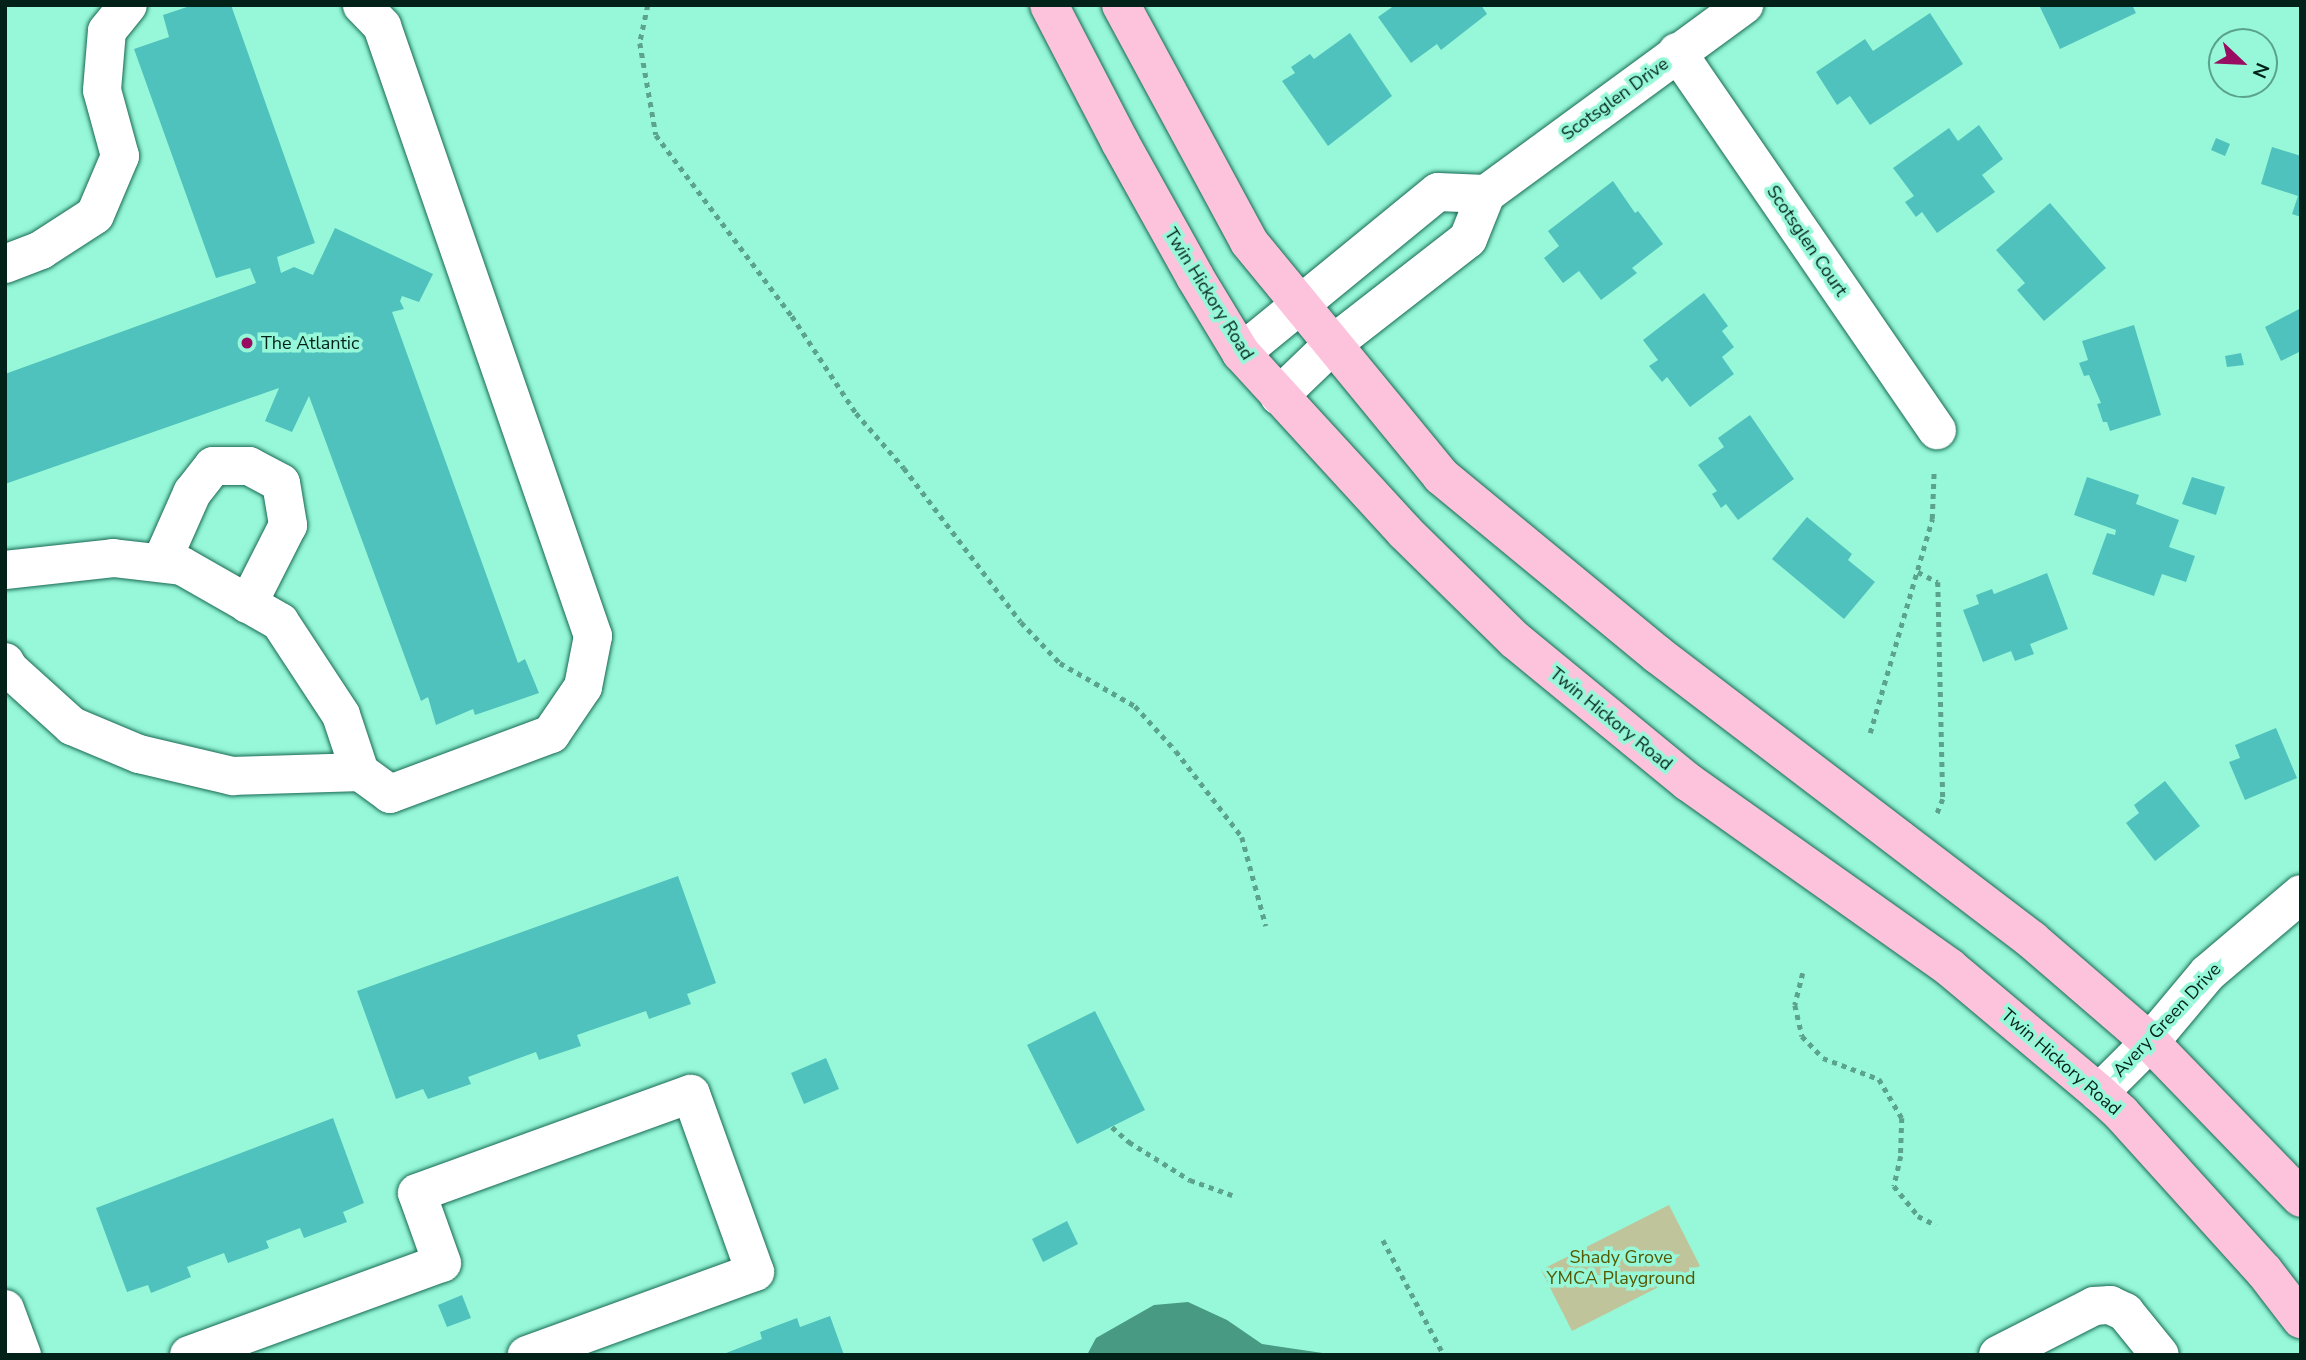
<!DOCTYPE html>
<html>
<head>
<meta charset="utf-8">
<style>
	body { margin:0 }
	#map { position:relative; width:2306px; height:1360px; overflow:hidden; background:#96f8d8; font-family:"Nunito Sans",sans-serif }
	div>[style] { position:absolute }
	.green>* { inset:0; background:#c0c49a }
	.water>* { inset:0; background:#489a82 }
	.building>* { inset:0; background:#50c2bd }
	.path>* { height:4.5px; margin-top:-2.25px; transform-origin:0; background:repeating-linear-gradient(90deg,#5ba38c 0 5px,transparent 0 10px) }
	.roads { filter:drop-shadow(0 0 2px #196954) drop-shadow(0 0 2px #196954) }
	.minor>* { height:38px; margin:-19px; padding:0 19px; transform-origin:19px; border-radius:19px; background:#fff }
	.major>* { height:38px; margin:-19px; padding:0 19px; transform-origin:19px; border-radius:19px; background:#fdc3dd }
	.dots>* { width:19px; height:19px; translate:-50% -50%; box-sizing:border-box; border:4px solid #96f8d8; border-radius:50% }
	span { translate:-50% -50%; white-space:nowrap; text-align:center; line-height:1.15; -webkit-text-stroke:7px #96f8d8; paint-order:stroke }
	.street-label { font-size:18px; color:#022219 }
	.poi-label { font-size:18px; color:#022219 }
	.left { translate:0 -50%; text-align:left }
	.park-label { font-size:18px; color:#555702 }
	.frame { position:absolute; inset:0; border:7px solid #022219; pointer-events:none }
	.north { position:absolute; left:2208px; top:28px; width:70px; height:70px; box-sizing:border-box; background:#96f8d8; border:2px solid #5ba28c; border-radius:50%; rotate:113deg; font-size:19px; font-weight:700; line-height:28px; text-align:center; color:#022219 }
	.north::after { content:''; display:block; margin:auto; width:24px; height:32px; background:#980d61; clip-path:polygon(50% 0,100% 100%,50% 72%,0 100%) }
</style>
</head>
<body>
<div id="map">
	<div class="green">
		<i style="clip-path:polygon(1669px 1205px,1700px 1266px,1572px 1331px,1541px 1270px)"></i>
	</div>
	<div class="water">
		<i style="clip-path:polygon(1188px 1302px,1227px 1320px,1262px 1344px,1336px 1355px,1087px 1355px,1096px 1338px,1154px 1305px)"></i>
	</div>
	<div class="building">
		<i style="clip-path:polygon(193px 5px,231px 5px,315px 243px,277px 257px,281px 273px,294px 267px,313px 275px,335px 228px,433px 274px,419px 302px,402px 296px,400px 301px,404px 309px,392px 312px,518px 663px,525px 659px,539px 693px,475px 715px,473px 709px,436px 725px,428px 697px,421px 701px,309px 396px,292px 432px,265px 421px,279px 388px,5px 484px,5px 374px,256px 283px,250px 268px,216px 278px,134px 49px,169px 37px,163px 15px)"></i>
		<i style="clip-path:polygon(1395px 5px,1481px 5px,1487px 14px,1441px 50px,1437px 44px,1411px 63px,1378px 17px)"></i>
		<i style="clip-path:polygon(2039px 5px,2132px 5px,2136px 13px,2060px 49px)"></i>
		<i style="clip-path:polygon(1930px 13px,1963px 64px,1870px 125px,1850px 96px,1837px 105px,1816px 72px,1865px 39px,1873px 51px)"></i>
		<i style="clip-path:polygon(1350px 33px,1392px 96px,1328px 146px,1282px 81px,1295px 73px,1291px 67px,1310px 54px,1314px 59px)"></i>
		<i style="clip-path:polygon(1979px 125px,2003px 159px,1982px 175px,1995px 192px,1937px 233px,1922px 212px,1916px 217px,1905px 202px,1914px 196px,1893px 168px,1949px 128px,1958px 141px)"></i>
		<i style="clip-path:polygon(2216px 138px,2230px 144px,2225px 156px,2211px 150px)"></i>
		<i style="clip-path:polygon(2272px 147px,2301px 156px,2301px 217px,2292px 214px,2298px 196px,2261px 184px)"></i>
		<i style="clip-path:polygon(1613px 181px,1635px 213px,1638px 211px,1663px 244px,1632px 268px,1637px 273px,1601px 300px,1579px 271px,1563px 283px,1544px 258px,1559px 246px,1548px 231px)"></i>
		<i style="clip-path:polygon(2050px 203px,2106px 268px,2044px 321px,2017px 290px,2025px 283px,1996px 250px)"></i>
		<i style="clip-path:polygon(1704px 293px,1728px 326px,1722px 331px,1734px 347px,1722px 357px,1734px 374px,1690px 407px,1667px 377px,1662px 382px,1649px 366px,1658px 360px,1643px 340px)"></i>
		<i style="clip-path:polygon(2301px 308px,2301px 351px,2281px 361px,2265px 327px)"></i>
		<i style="clip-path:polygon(2134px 325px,2161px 415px,2110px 431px,2107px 422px,2103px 422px,2097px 404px,2101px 403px,2089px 375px,2084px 376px,2079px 363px,2088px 360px,2082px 341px)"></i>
		<i style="clip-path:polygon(2241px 353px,2244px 365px,2227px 367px,2225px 356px)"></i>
		<i style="clip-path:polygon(1750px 415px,1794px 479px,1738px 520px,1726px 504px,1721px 508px,1712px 494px,1717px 491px,1698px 465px,1724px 447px,1718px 438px)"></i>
		<i style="clip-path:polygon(2087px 477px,2139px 495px,2136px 504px,2179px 520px,2169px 547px,2195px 556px,2186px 582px,2162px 574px,2154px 596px,2092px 574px,2107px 533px,2115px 535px,2116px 530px,2074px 515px)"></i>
		<i style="clip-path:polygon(2192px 477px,2225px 487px,2216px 515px,2182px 504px)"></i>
		<i style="clip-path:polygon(1807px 517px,1852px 554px,1848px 560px,1875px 582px,1844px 619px,1772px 559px)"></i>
		<i style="clip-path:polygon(2047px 573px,2068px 629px,2030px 644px,2034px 654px,2015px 661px,2011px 651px,1983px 662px,1963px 610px,1979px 604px,1976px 595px,1992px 589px,1994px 594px)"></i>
		<i style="clip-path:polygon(2276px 728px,2297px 778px,2245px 800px,2229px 762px,2240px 758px,2235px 745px)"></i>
		<i style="clip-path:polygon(2165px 781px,2200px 826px,2155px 861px,2126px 823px,2139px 813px,2134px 805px)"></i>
		<i style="clip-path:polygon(678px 876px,716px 983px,687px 994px,691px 1004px,649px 1019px,646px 1011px,577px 1035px,581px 1046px,539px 1060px,536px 1052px,468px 1077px,471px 1084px,428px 1099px,423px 1089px,396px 1099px,357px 991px)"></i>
		<i style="clip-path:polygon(1095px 1011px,1145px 1110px,1077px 1144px,1027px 1045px)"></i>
		<i style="clip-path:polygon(826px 1058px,839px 1089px,804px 1104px,791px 1073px)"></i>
		<i style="clip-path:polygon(333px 1118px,364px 1203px,343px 1212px,347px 1222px,304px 1238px,300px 1228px,266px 1241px,269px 1248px,228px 1263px,224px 1253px,187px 1267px,191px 1277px,151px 1293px,148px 1285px,127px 1292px,96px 1208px)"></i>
		<i style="clip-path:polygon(1067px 1221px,1078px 1244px,1043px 1262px,1032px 1239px)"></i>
		<i style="clip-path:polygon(462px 1295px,471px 1318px,447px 1327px,438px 1305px)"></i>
		<i style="clip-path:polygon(830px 1316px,844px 1355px,721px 1355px,762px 1339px,760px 1332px,797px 1318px,800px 1327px)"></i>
	</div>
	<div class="path">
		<i style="left:648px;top:5px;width:39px;rotate:102deg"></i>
		<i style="left:640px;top:43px;width:93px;rotate:80.1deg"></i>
		<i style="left:656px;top:135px;width:226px;rotate:53.1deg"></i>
		<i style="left:792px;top:316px;width:116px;rotate:56.6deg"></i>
		<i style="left:856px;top:413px;width:73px;rotate:48.9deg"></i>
		<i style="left:904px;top:468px;width:193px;rotate:52.8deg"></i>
		<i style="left:1021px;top:622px;width:57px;rotate:46.4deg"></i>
		<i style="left:1060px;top:663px;width:86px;rotate:29.8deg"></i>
		<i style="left:1135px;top:706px;width:61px;rotate:47.7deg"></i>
		<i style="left:1176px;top:751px;width:108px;rotate:52.5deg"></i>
		<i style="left:1242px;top:837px;width:92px;rotate:74.9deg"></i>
		<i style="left:1918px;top:572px;width:22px;rotate:27deg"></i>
		<i style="left:1938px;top:582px;width:217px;rotate:88.7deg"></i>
		<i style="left:1943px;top:799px;width:18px;rotate:112deg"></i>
		<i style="left:1870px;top:733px;width:223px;rotate:-73.8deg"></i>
		<i style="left:1932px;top:519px;width:49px;rotate:-87.7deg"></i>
		<i style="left:1803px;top:973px;width:33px;rotate:104deg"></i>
		<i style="left:1795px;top:1005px;width:32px;rotate:77deg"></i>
		<i style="left:1802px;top:1036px;width:30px;rotate:46deg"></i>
		<i style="left:1823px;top:1058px;width:60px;rotate:20.6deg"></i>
		<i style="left:1879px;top:1079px;width:45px;rotate:59.5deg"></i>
		<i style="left:1902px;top:1118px;width:38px;rotate:92deg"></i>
		<i style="left:1901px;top:1156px;width:31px;rotate:103deg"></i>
		<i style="left:1894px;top:1186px;width:38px;rotate:51deg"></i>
		<i style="left:1918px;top:1216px;width:20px;rotate:27deg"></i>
		<i style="left:1112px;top:1127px;width:23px;rotate:41deg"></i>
		<i style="left:1129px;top:1142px;width:72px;rotate:31.9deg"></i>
		<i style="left:1190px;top:1180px;width:45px;rotate:19.7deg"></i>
		<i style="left:1383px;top:1240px;width:130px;rotate:62.1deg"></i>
	</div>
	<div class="roads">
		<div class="minor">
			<i style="left:1677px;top:52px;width:459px;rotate:55.5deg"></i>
			<i style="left:5px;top:264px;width:39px;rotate:-21deg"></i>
			<i style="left:41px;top:250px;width:64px;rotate:-32.9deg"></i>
			<i style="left:95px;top:215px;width:64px;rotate:-67deg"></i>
			<i style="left:120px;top:156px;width:68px;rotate:-105.3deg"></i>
			<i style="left:102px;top:90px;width:59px;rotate:-85.2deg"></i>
			<i style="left:107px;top:31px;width:33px;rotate:-51deg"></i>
			<i style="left:1241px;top:353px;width:254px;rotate:-39.3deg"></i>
			<i style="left:1438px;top:192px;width:48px;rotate:2.4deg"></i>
			<i style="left:1279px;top:396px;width:75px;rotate:-43.9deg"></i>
			<i style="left:1333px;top:344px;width:171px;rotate:-37.9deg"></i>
			<i style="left:1468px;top:239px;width:48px;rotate:-68.2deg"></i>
			<i style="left:1486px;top:194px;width:320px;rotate:-36.2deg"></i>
			<i style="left:161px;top:563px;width:77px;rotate:-66.1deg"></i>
			<i style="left:192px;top:493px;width:34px;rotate:-52deg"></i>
			<i style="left:213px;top:466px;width:36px"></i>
			<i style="left:249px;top:466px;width:36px;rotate:28deg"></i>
			<i style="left:281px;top:483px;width:43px;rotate:80.5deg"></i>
			<i style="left:288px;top:525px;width:89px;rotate:116.9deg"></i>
			<i style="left:5px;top:570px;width:109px;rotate:-6.3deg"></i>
			<i style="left:113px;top:558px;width:69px;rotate:6.6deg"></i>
			<i style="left:182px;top:566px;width:113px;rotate:29.7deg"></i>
			<i style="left:280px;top:622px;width:111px;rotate:56.7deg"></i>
			<i style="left:341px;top:715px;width:60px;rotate:71.6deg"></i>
			<i style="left:360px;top:772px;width:37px;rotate:36deg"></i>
			<i style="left:390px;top:794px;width:172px;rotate:-20.4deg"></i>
			<i style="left:551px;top:734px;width:57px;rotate:-55.8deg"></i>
			<i style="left:583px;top:687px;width:52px;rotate:-78.9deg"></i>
			<i style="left:593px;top:636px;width:645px;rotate:-109.08deg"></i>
			<i style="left:382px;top:26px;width:29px;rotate:-134deg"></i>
			<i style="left:5px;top:662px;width:8px;rotate:60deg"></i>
			<i style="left:9px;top:669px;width:85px;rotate:42.1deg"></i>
			<i style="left:72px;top:726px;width:73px;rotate:22.7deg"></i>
			<i style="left:139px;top:754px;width:97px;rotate:13.2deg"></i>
			<i style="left:233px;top:776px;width:127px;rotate:-1.8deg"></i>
			<i style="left:2099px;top:1093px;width:72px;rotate:-45deg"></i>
			<i style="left:2150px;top:1042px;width:90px;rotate:-50deg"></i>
			<i style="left:2208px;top:973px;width:122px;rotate:-40.3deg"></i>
			<i style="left:5px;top:1309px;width:49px;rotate:69.7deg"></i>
			<i style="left:189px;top:1355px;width:269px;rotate:-20deg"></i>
			<i style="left:442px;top:1263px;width:74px;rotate:-109.7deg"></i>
			<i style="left:417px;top:1193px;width:291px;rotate:-19.9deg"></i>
			<i style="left:691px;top:1094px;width:189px;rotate:70.2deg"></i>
			<i style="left:755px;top:1272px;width:243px;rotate:160deg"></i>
			<i style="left:1998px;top:1355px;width:108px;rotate:-27deg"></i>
			<i style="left:2094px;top:1306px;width:16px;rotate:-4deg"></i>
			<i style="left:2110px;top:1305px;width:17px;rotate:25deg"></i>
			<i style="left:2125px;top:1312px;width:55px;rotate:50.9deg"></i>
		</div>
		<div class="major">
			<i style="left:1049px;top:5px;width:154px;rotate:62.6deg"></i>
			<i style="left:1120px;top:142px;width:154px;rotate:60.9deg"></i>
			<i style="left:1195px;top:277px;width:89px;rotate:58.8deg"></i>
			<i style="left:1241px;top:353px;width:243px;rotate:47.5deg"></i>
			<i style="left:1405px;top:532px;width:154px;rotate:44.5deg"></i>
			<i style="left:1515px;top:640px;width:224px;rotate:39.4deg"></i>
			<i style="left:1688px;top:782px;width:320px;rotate:35.3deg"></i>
			<i style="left:1949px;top:967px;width:196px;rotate:40deg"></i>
			<i style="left:2099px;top:1093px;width:30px;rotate:42deg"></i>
			<i style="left:2121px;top:1113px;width:213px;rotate:47.9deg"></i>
			<i style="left:2264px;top:1271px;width:61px;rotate:52.4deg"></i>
			<i style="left:1121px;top:5px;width:269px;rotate:61.6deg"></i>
			<i style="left:1249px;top:242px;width:303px;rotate:50.6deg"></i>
			<i style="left:1441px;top:476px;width:281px;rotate:39.5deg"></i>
			<i style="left:1658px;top:655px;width:470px;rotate:37.3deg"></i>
			<i style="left:2032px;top:940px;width:156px;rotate:40.8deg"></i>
			<i style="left:2150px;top:1042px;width:217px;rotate:45.9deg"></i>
		</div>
	</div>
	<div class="dots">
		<i style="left:247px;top:343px;background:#980d61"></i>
	</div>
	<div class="street-label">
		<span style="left:1615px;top:99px;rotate:-36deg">Scotsglen Drive</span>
		<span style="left:1807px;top:241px;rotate:56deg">Scotsglen Court</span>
		<span style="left:1209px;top:294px;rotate:58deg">Twin Hickory Road</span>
		<span style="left:1611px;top:719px;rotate:39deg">Twin Hickory Road</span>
		<span style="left:2167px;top:1020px;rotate:-47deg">Avery Green Drive</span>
		<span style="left:2061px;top:1062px;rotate:41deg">Twin Hickory Road</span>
	</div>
	<div class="poi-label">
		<span class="left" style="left:261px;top:343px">The Atlantic</span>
	</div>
	<div class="park-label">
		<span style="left:1621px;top:1268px">Shady Grove<br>YMCA Playground</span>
	</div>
	<div class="frame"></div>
	<div class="north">N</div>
</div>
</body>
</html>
